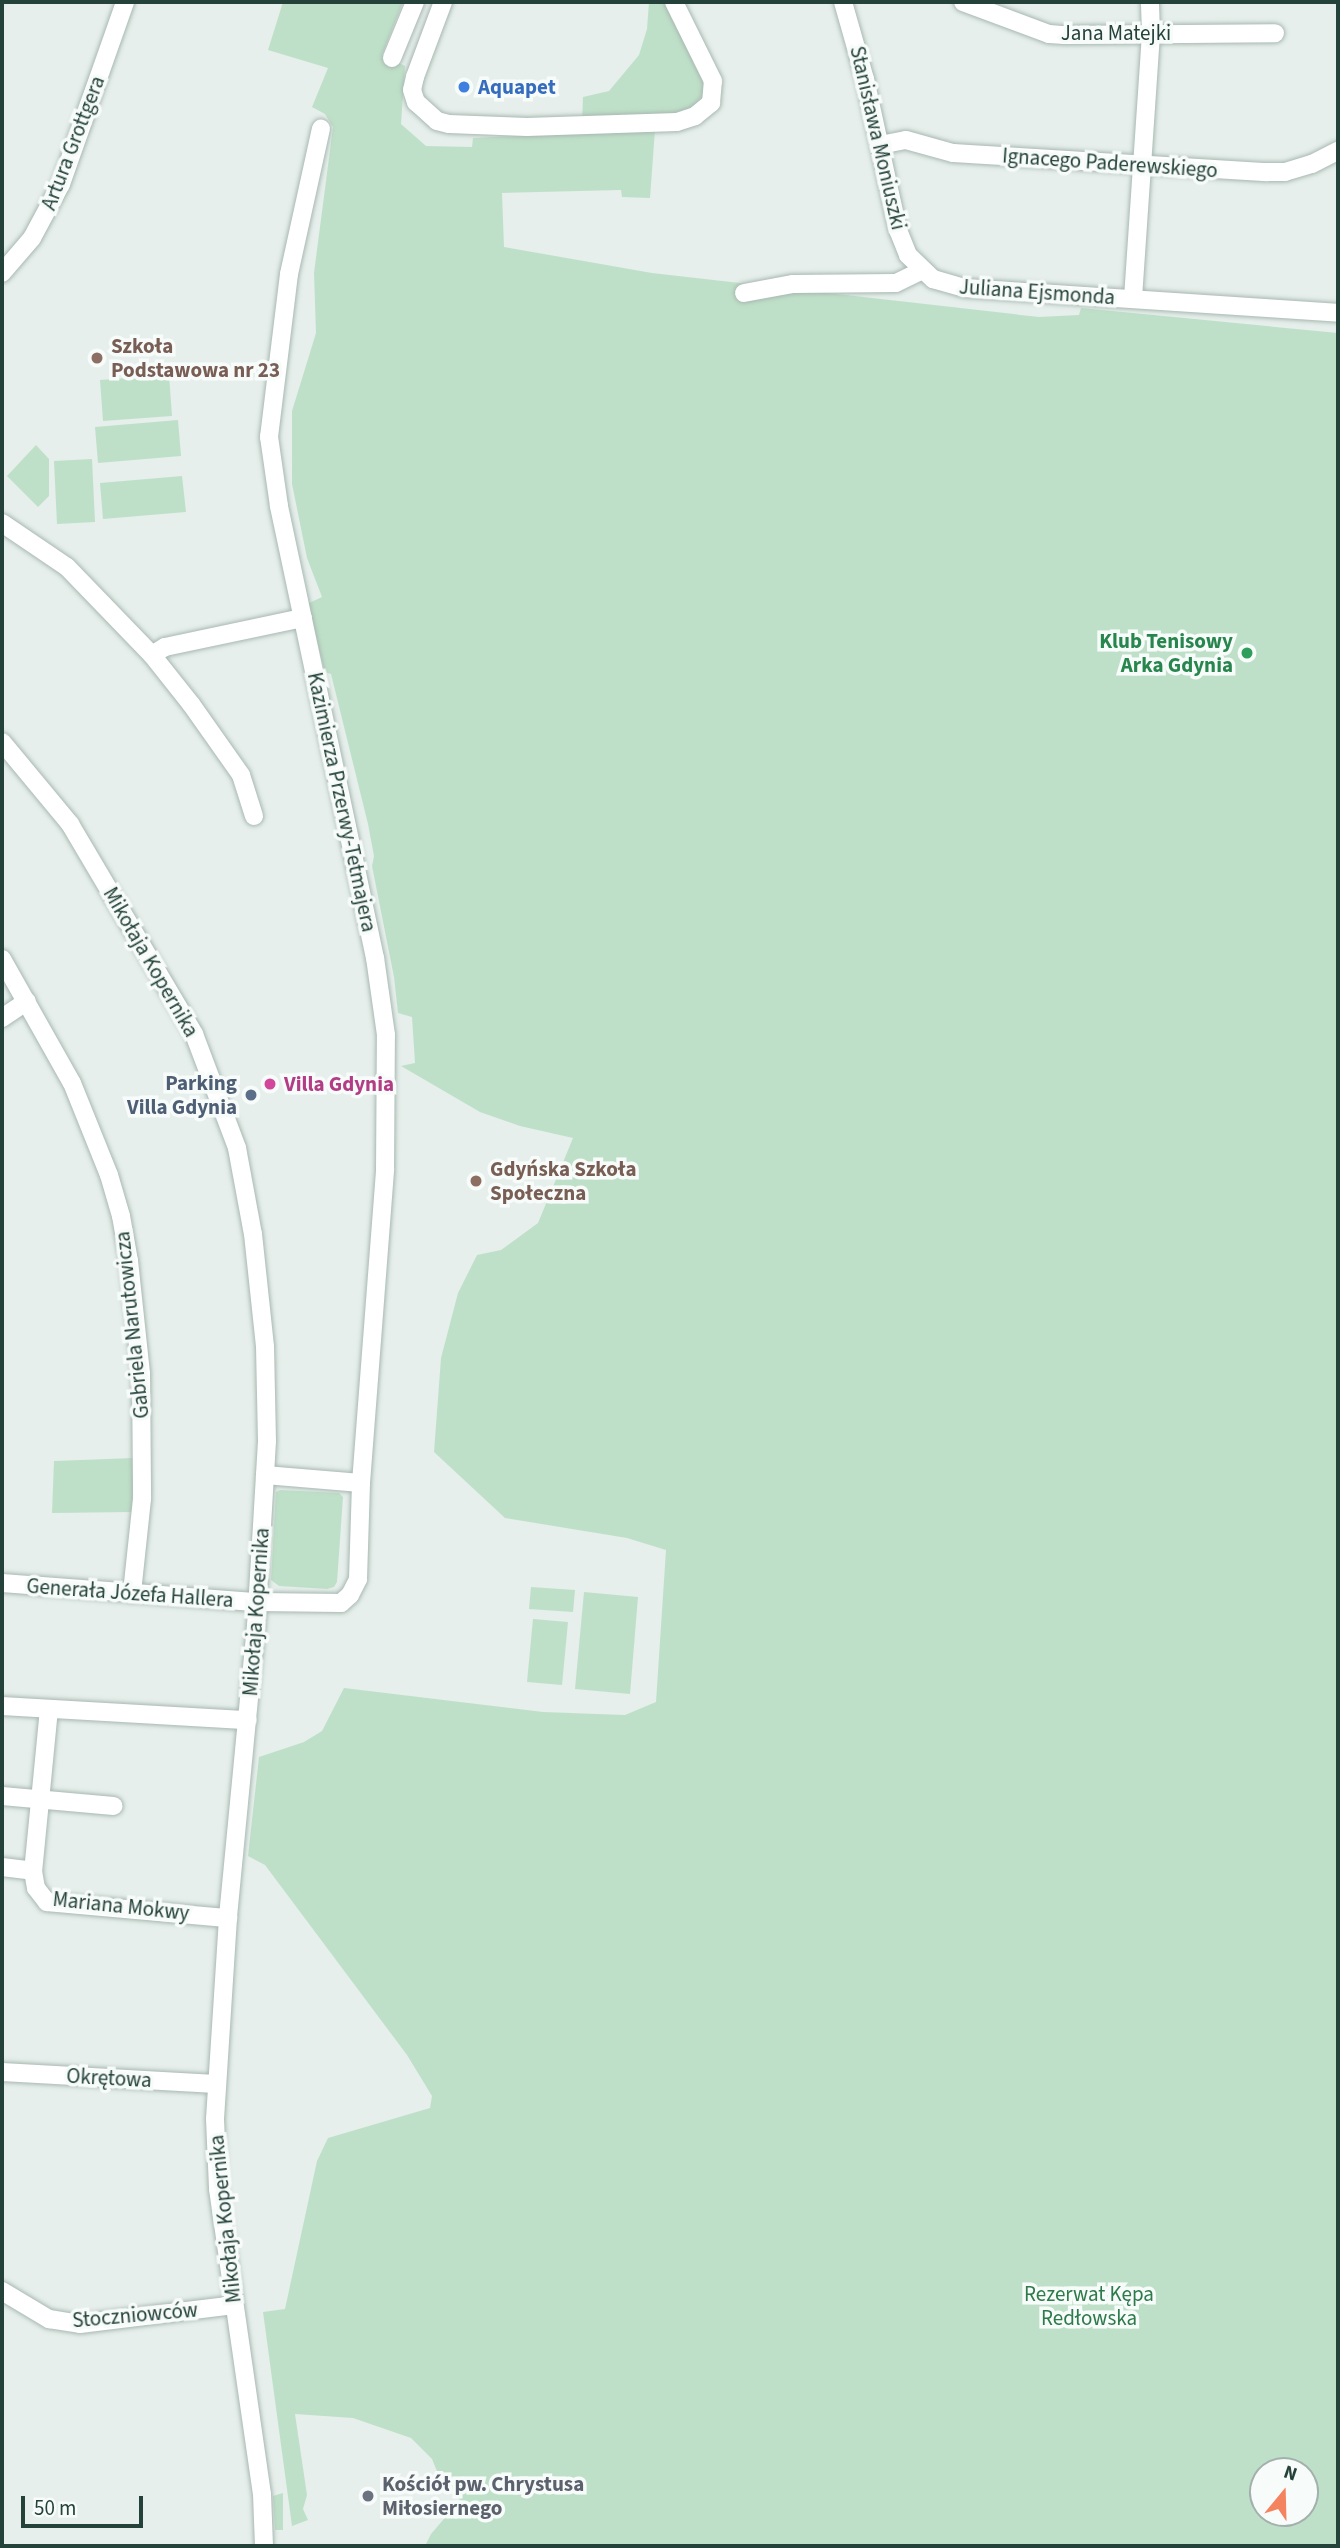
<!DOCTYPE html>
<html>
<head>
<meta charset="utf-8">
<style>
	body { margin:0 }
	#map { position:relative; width:1340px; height:2548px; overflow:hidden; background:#e6efeb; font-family:"Source Sans 3",sans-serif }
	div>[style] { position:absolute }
	.green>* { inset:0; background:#bfe0c8 }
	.roads { filter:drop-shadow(0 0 2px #a8b8b2) drop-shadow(0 0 2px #a8b8b2) }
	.minor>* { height:18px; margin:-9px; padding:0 9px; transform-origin:9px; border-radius:9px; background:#fff }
	.dots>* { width:19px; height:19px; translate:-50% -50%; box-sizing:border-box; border:4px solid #f7fbf9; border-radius:50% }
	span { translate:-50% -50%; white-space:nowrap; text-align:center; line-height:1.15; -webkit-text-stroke:7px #f7fbf9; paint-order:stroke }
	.street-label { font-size:21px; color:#24423a }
	.shop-label { font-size:21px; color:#366cbe; font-weight:700 }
	.left { translate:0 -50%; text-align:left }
	.education-label { font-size:21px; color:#785e54; font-weight:700 }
	.leisure-label { font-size:21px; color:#27864d; font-weight:700 }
	.right { translate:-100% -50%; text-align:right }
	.service-label { font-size:21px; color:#4e5e75; font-weight:700 }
	.hotel-label { font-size:21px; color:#b23c85; font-weight:700 }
	.park-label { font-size:21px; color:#2d7a4b }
	.worship-label { font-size:21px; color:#5b616d; font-weight:700 }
	.frame { position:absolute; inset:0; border:4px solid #24423a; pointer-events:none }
	.north { position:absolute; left:1249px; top:2457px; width:70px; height:70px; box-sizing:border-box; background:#f7fbf9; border:2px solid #a3b1ad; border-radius:50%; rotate:19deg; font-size:19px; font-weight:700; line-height:28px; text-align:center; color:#24423a }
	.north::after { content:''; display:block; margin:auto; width:24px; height:32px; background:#f4845f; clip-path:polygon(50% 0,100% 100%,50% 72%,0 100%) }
	.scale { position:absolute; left:21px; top:2496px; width:122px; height:32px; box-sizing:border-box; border:4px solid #24423a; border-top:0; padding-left:9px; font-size:21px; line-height:24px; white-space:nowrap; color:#24423a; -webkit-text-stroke:5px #f7fbf9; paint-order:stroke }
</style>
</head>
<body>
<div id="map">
	<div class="green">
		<i style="clip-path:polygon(evenodd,283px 2px,403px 2px,382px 55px,405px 66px,401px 124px,426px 146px,472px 147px,473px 138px,655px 130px,650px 198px,622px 197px,621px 190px,502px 193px,504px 247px,652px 273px,1039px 317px,1079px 315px,1081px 308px,1338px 333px,1338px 2546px,425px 2546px,431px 2534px,460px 2500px,441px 2481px,432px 2459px,411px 2438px,353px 2418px,295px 2414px,307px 2495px,303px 2509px,308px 2520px,292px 2526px,263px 2312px,285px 2309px,317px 2161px,328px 2138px,430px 2108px,432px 2096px,407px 2055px,265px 1865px,248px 1856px,259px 1757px,304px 1742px,322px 1731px,344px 1688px,543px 1712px,625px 1715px,656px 1702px,666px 1550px,627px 1538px,505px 1518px,434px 1452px,441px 1358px,458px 1293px,477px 1255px,501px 1250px,538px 1223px,573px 1138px,520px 1126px,480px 1112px,401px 1066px,415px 1063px,412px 1017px,398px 1013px,394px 977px,372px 866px,374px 856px,368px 824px,331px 674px,325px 672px,307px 604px,322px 597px,307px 558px,292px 484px,292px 411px,316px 333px,314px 273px,333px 127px,325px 114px,312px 107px,328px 68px,268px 50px,283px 2px,1263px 2471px,1305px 2471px,1305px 2513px,1263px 2513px,1263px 2471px)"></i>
		<i style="clip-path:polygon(649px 2px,665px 2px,703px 73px,704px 94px,686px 115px,582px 121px,583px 97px,609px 91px,639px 55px,647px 29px)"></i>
		<i style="clip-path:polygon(169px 375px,172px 416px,103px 421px,100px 380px)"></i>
		<i style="clip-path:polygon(178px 420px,181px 456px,98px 463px,95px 427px)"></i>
		<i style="clip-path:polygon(36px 445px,49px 459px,49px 496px,38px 507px,7px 476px)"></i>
		<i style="clip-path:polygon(92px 459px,95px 522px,57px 524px,54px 461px)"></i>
		<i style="clip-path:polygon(182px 476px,186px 512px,103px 519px,100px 483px)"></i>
		<i style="clip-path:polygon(134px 1458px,132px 1512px,52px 1513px,54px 1461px)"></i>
		<i style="clip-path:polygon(280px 1490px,339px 1493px,343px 1497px,337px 1582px,334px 1587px,327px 1589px,279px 1586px,271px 1580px,276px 1492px)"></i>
		<i style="clip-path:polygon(531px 1587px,575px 1590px,573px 1612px,529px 1609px)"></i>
		<i style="clip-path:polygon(584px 1592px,638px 1597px,630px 1694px,575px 1689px)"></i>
		<i style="clip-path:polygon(533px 1619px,568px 1622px,562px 1685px,527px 1682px)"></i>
		<i style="clip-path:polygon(283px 2493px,283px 2530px,275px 2530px,273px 2496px)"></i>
	</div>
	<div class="roads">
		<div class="minor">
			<i style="left:443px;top:2px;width:80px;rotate:110.5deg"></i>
			<i style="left:415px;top:77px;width:13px;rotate:103deg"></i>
			<i style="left:412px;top:90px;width:13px;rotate:72deg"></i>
			<i style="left:416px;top:102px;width:28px;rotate:42deg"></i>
			<i style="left:437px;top:121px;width:12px;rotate:14deg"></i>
			<i style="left:449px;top:124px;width:78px;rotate:2.2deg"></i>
			<i style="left:527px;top:127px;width:150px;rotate:-1.9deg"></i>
			<i style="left:677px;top:122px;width:19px;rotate:-18deg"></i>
			<i style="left:695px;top:116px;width:21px;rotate:-39deg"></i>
			<i style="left:711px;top:103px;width:22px;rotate:-85deg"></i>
			<i style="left:713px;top:81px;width:88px;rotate:-116.3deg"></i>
			<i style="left:843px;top:2px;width:80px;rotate:74.1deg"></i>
			<i style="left:865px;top:79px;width:155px;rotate:77.7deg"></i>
			<i style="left:898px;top:230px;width:27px;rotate:68deg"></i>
			<i style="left:908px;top:255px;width:35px;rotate:44deg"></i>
			<i style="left:933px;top:279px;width:33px;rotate:16deg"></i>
			<i style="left:965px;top:288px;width:374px;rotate:3.8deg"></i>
			<i style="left:963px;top:2px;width:92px;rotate:20.4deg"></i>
			<i style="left:1049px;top:34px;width:16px;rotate:4deg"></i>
			<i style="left:1065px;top:35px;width:210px;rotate:-0.5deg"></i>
			<i style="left:392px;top:58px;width:61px;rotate:-67.7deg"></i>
			<i style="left:880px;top:145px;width:26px;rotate:-11deg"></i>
			<i style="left:906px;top:140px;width:49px;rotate:15.5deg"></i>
			<i style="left:953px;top:153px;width:315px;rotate:3.5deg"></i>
			<i style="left:1267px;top:172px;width:18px"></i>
			<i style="left:1285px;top:172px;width:28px;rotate:-17deg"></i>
			<i style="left:1312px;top:164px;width:29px;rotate:-27deg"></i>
			<i style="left:2px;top:273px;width:46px;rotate:-49.4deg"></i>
			<i style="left:32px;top:238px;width:61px;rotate:-61.8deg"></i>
			<i style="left:61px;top:184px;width:193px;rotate:-70.6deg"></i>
			<i style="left:744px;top:293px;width:50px;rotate:-10.4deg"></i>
			<i style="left:793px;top:284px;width:103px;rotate:-0.6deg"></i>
			<i style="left:896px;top:283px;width:28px;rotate:-26deg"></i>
			<i style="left:1133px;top:298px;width:266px;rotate:-86.1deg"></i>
			<i style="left:1151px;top:33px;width:31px;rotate:-92deg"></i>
			<i style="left:2px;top:523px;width:78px;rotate:34.1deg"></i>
			<i style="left:67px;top:567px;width:122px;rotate:46deg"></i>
			<i style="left:152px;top:655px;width:63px;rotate:51.5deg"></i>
			<i style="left:191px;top:704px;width:87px;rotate:54.8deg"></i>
			<i style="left:241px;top:775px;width:43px;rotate:72.4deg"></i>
			<i style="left:152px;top:655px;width:15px;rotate:-32deg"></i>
			<i style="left:165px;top:647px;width:141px;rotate:-11.9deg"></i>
			<i style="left:2px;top:742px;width:107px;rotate:50.3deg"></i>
			<i style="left:70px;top:824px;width:244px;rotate:59.4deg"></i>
			<i style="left:194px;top:1034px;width:122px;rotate:69.3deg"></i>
			<i style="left:237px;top:1148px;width:87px;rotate:79.5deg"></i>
			<i style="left:253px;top:1234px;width:113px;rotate:83.9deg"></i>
			<i style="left:265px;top:1346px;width:95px;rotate:88.8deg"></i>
			<i style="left:267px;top:1441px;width:185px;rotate:93.4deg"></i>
			<i style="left:256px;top:1626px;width:293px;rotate:95.5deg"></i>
			<i style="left:228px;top:1918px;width:201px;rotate:93.7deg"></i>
			<i style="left:215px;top:2119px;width:70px;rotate:87.5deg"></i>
			<i style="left:218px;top:2189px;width:308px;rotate:81.8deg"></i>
			<i style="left:262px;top:2494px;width:52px;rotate:87.8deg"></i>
			<i style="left:2px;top:959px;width:142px;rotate:60.6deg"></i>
			<i style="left:72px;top:1083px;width:99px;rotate:68.1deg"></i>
			<i style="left:109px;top:1175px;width:43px;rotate:73.7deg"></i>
			<i style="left:121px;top:1216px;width:46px;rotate:79.9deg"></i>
			<i style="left:129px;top:1261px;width:113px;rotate:83.9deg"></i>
			<i style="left:141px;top:1373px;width:126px;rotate:89.5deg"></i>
			<i style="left:142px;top:1499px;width:95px;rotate:96.1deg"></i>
			<i style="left:2px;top:1018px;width:30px;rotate:-34deg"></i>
			<i style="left:265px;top:1475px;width:96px;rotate:4.8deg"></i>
			<i style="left:2px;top:1583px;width:256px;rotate:4.3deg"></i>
			<i style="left:257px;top:1602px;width:84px;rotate:0.7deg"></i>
			<i style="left:341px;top:1603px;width:12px;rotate:-42deg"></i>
			<i style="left:350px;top:1595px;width:18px;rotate:-63deg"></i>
			<i style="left:358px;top:1579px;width:96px;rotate:-88.2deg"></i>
			<i style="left:361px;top:1483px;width:315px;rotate:-85.6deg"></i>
			<i style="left:385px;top:1169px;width:134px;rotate:-89.6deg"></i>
			<i style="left:386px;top:1035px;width:78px;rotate:-98.1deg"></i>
			<i style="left:375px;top:958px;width:462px;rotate:-102deg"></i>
			<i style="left:279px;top:506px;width:70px;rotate:-98.2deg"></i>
			<i style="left:269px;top:437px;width:164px;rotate:-83deg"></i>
			<i style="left:289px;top:274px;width:149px;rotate:-77.6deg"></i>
			<i style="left:2px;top:1706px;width:246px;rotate:3.3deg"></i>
			<i style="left:49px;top:1709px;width:163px;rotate:95.6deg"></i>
			<i style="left:33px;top:1871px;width:17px;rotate:80deg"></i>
			<i style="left:36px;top:1888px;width:18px;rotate:52deg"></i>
			<i style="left:47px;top:1902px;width:182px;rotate:5.1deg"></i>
			<i style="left:2px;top:1796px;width:112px;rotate:5.1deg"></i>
			<i style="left:2px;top:1867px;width:31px;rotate:7deg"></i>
			<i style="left:2px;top:2072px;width:214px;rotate:3.2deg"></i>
			<i style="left:2px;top:2291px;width:55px;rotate:30.8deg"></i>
			<i style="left:49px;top:2319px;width:31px;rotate:9deg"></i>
			<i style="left:80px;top:2324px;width:155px;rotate:-7deg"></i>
		</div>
	</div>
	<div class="dots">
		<i style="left:464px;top:87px;background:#3f7fe0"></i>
		<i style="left:97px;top:358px;background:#8d6e63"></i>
		<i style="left:1247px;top:653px;background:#2e9e5b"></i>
		<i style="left:270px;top:1084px;background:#d1479c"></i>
		<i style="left:251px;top:1095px;background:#5c6f8a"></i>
		<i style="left:476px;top:1181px;background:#8d6e63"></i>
		<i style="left:368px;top:2496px;background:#6b7280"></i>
	</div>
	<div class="street-label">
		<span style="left:1116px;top:33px">Jana Matejki</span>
		<span style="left:878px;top:138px;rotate:77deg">Stanisława Moniuszki</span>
		<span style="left:73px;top:143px;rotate:-69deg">Artura Grottgera</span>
		<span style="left:1110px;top:163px;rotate:4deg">Ignacego Paderewskiego</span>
		<span style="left:1037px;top:292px;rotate:4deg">Juliana Ejsmonda</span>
		<span style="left:342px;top:802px;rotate:78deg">Kazimierza Przerwy-Tetmajera</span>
		<span style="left:151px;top:962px;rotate:60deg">Mikołaja Kopernika</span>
		<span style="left:132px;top:1325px;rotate:-96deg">Gabriela Narutowicza</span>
		<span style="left:130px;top:1593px;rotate:4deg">Generała Józefa Hallera</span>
		<span style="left:256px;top:1612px;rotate:-86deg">Mikołaja Kopernika</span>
		<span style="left:121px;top:1906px;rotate:6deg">Mariana Mokwy</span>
		<span style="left:109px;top:2078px;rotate:3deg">Okrętowa</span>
		<span style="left:225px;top:2219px;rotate:-96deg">Mikołaja Kopernika</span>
		<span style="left:135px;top:2315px;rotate:-5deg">Stoczniowców</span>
	</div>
	<div class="shop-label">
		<span class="left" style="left:478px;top:87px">Aquapet</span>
	</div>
	<div class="education-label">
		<span class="left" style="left:111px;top:358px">Szkoła<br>Podstawowa nr 23</span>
		<span class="left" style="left:490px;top:1181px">Gdyńska Szkoła<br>Społeczna</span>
	</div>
	<div class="leisure-label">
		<span class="right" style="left:1233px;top:653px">Klub Tenisowy<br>Arka Gdynia</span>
	</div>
	<div class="service-label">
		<span class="right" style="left:237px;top:1095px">Parking<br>Villa Gdynia</span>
	</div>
	<div class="hotel-label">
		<span class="left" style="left:284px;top:1084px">Villa Gdynia</span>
	</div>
	<div class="park-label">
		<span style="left:1089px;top:2306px">Rezerwat Kępa<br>Redłowska</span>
	</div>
	<div class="worship-label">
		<span class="left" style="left:382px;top:2496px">Kościół pw. Chrystusa<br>Miłosiernego</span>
	</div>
	<div class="frame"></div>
	<div class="north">N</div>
	<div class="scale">50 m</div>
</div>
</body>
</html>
